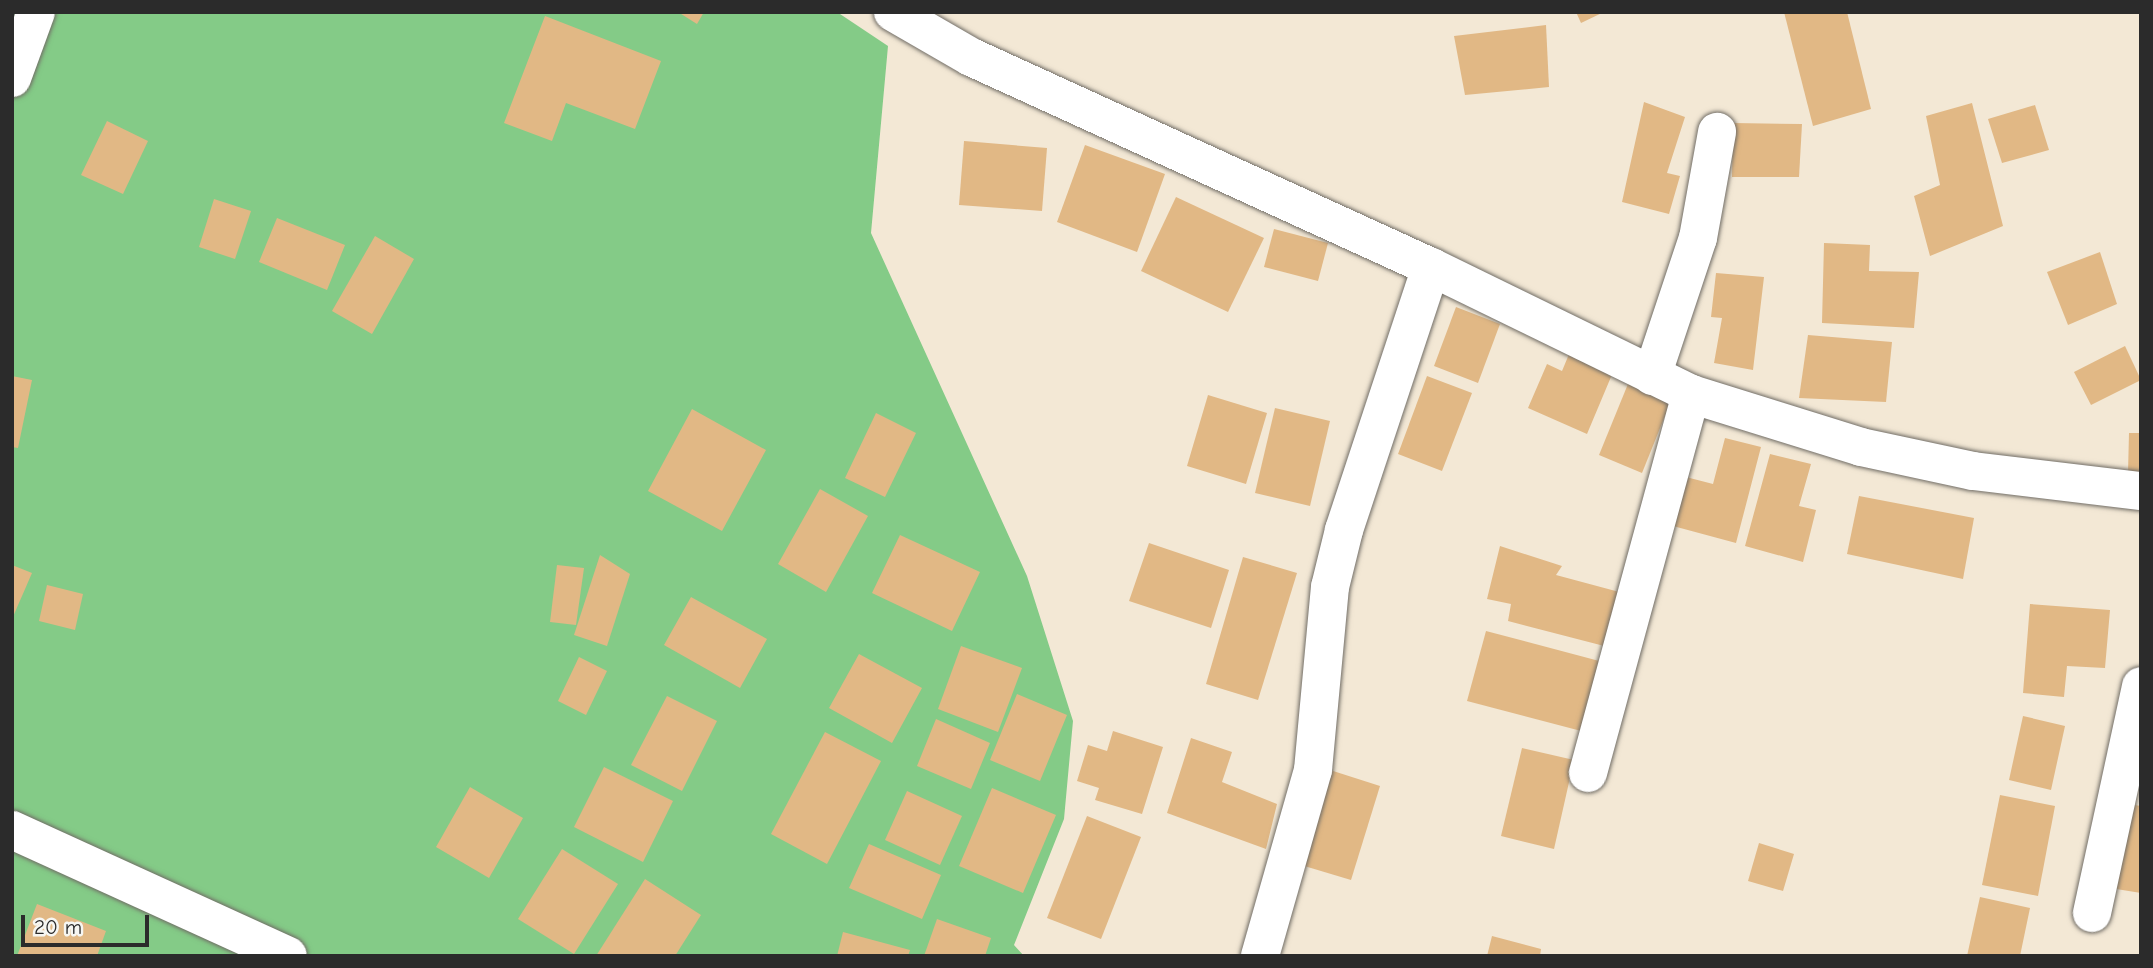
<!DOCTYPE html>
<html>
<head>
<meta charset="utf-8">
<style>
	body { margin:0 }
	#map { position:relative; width:2153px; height:968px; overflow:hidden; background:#f3e8d5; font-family:"Comic Neue",sans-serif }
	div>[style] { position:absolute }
	.green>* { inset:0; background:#84cb87 }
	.building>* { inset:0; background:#e1b885 }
	.roads { filter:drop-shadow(0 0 2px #716d66) drop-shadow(0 0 2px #716d66) }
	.minor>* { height:38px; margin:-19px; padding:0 19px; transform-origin:19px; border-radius:19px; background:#fff }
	span { translate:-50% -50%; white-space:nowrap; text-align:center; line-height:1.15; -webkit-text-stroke:7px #f6f6f2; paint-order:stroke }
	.frame { position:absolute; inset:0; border:14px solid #2b2b2b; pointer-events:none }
	.scale { position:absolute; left:21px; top:915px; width:128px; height:32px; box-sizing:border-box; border:4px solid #2b2b2b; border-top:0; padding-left:9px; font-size:21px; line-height:24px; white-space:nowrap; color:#2b2b2b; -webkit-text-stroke:5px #f6f6f2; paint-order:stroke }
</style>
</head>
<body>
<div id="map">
	<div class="green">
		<i style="clip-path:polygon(12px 12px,837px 12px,888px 46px,871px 233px,1027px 576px,1073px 721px,1064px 819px,1014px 945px,1024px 956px,12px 956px)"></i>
	</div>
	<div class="building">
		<i style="clip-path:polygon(678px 12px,704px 12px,697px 24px)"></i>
		<i style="clip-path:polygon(1576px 12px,1604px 12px,1581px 23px)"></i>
		<i style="clip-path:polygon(1784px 12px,1847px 12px,1871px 109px,1813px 126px)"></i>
		<i style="clip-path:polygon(545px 16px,661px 61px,635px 129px,566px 103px,552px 141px,504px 123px)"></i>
		<i style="clip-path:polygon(1546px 25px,1549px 87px,1465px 95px,1454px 36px)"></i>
		<i style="clip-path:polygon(1644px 102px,1685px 117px,1667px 173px,1680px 176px,1669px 214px,1622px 202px)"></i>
		<i style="clip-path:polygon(1972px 103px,2003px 226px,1930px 256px,1914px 196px,1940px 185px,1926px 116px)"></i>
		<i style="clip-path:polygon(2035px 105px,2049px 150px,2002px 163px,1988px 119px)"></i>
		<i style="clip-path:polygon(107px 121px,148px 141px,123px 194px,81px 175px)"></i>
		<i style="clip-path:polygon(1733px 123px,1802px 124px,1799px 177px,1732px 177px)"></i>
		<i style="clip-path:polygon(964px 141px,1047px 148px,1042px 211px,959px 205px)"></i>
		<i style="clip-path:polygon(1085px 145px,1165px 174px,1137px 252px,1057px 222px)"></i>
		<i style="clip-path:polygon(1176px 197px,1264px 238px,1228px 312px,1141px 271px)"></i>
		<i style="clip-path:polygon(214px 199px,251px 211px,235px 259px,199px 247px)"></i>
		<i style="clip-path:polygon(277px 218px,345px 245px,327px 290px,259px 262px)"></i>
		<i style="clip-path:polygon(1274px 229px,1328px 243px,1318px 281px,1264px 267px)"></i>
		<i style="clip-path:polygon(375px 236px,414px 259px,372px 334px,332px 311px)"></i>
		<i style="clip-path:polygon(1824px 243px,1870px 245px,1869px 271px,1919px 272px,1914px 328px,1822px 323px)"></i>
		<i style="clip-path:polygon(2100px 252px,2117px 304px,2068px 325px,2047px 272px)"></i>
		<i style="clip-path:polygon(1716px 273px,1764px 277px,1753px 370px,1714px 363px,1722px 318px,1711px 317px)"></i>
		<i style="clip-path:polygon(1456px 307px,1500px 324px,1478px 383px,1434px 366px)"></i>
		<i style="clip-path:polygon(1808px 335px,1892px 342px,1886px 402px,1799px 398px)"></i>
		<i style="clip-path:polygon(2125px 346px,2141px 380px,2091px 405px,2074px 372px)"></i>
		<i style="clip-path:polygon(1572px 347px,1616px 365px,1587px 434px,1528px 408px,1547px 364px,1562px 371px)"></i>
		<i style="clip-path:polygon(12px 376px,32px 380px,18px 448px,12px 447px)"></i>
		<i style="clip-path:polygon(1427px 376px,1472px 393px,1442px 471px,1398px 454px)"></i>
		<i style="clip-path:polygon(1630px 379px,1673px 396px,1642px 473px,1599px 455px)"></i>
		<i style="clip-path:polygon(1208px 395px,1267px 413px,1246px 484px,1187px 466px)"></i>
		<i style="clip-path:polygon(1275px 408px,1330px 421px,1310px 506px,1255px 493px)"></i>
		<i style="clip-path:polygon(692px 409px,766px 450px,722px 531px,648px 491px)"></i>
		<i style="clip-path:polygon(876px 413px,916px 433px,885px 497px,845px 478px)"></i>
		<i style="clip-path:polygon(2129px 433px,2141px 433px,2141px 473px,2128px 473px)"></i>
		<i style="clip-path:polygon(1725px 438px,1761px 447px,1736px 543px,1673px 526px,1686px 477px,1713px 484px)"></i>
		<i style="clip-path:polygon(1770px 454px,1811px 464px,1799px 506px,1816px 510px,1803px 562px,1745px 546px)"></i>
		<i style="clip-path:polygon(820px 489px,868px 516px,826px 592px,778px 564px)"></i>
		<i style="clip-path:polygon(1859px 496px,1974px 518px,1963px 579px,1847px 554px)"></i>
		<i style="clip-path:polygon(900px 535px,980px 572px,952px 631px,872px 593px)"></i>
		<i style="clip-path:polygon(1149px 543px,1229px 570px,1211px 628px,1129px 601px)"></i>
		<i style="clip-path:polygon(1500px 546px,1562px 566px,1556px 575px,1623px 593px,1608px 647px,1508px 621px,1511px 604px,1487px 599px)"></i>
		<i style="clip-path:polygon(600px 555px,630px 574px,607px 646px,574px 635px)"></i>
		<i style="clip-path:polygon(1243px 557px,1297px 573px,1258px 700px,1206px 684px)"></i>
		<i style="clip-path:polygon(12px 565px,32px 573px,12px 619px)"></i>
		<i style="clip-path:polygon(557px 565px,584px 568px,576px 625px,550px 622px)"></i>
		<i style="clip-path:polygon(47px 585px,83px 594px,75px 630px,39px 621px)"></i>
		<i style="clip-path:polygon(691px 597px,767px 639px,740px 688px,664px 645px)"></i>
		<i style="clip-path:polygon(2030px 604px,2110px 610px,2105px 668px,2067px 666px,2064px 697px,2023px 693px)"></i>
		<i style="clip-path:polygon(1486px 631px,1603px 662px,1585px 732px,1467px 701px)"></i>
		<i style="clip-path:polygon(961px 646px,1022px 668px,998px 732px,938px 709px)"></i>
		<i style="clip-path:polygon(859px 654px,922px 688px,892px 743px,829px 708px)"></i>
		<i style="clip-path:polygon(579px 657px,607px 671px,586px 715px,558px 701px)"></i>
		<i style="clip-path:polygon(1017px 694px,1067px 715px,1040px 781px,990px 760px)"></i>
		<i style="clip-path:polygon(667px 696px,717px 721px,682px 791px,631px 765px)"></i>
		<i style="clip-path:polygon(2023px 716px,2065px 726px,2051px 790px,2009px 780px)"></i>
		<i style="clip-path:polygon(936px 719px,990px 743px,971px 789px,917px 766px)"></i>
		<i style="clip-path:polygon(1113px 731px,1163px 747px,1142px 814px,1095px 800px,1099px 788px,1077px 781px,1088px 745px,1107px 751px)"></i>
		<i style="clip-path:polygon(825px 732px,881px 761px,827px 864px,771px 834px)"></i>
		<i style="clip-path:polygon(1191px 738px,1232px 752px,1222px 782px,1277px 804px,1266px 849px,1167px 813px)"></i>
		<i style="clip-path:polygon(1522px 748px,1574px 760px,1554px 849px,1501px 836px)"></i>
		<i style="clip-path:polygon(604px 767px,673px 801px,643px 862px,574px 827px)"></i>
		<i style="clip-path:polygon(1330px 770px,1380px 786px,1351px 880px,1301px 865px)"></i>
		<i style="clip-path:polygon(470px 787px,523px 818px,489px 878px,436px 847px)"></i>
		<i style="clip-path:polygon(992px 788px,1056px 815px,1023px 893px,959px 866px)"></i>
		<i style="clip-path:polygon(907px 791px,962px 816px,940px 865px,885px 840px)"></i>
		<i style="clip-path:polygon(2000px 795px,2055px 806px,2038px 896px,1982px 885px)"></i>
		<i style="clip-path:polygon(2128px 804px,2141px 806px,2141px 893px,2110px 888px)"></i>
		<i style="clip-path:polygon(1087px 816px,1141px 837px,1101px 939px,1047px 918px)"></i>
		<i style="clip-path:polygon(1759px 843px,1794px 854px,1783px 891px,1748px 881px)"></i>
		<i style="clip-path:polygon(869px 844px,941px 875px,922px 919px,849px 888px)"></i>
		<i style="clip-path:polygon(562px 849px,618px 884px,574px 954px,518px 919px)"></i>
		<i style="clip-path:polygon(645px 879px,701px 915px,675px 956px,596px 956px)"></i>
		<i style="clip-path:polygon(1980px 897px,2030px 908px,2020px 956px,1967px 956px)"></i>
		<i style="clip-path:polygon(37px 904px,106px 931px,97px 956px,17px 956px)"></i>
		<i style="clip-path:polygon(937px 919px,991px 938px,985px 956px,924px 956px)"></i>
		<i style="clip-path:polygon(843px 932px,910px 950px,908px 956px,837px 956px)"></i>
		<i style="clip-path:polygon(1492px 936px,1541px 949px,1540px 956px,1487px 956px)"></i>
	</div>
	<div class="roads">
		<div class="minor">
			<i style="left:893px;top:12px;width:90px;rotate:30deg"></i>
			<i style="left:971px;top:57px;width:506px;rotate:24.54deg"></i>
			<i style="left:1431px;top:267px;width:289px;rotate:26deg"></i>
			<i style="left:1691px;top:394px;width:178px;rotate:17.3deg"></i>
			<i style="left:1861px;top:447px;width:115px;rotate:12.1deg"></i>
			<i style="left:1973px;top:471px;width:169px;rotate:6.8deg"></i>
			<i style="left:12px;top:78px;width:70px;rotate:-70deg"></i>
			<i style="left:1652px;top:376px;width:145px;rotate:-71.6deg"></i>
			<i style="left:1698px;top:238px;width:108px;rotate:-79.8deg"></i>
			<i style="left:1588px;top:773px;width:393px;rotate:-74.8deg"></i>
			<i style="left:12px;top:830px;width:303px;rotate:24.5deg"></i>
			<i style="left:2092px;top:913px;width:232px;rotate:-77.8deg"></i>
			<i style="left:1260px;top:956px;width:193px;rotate:-74.1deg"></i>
			<i style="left:1313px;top:770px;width:184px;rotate:-84.7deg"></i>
			<i style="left:1330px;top:587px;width:59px;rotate:-76.2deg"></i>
			<i style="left:1344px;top:530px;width:277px;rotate:-71.7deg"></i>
		</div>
	</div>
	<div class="frame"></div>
	<div class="scale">20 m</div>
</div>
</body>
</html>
